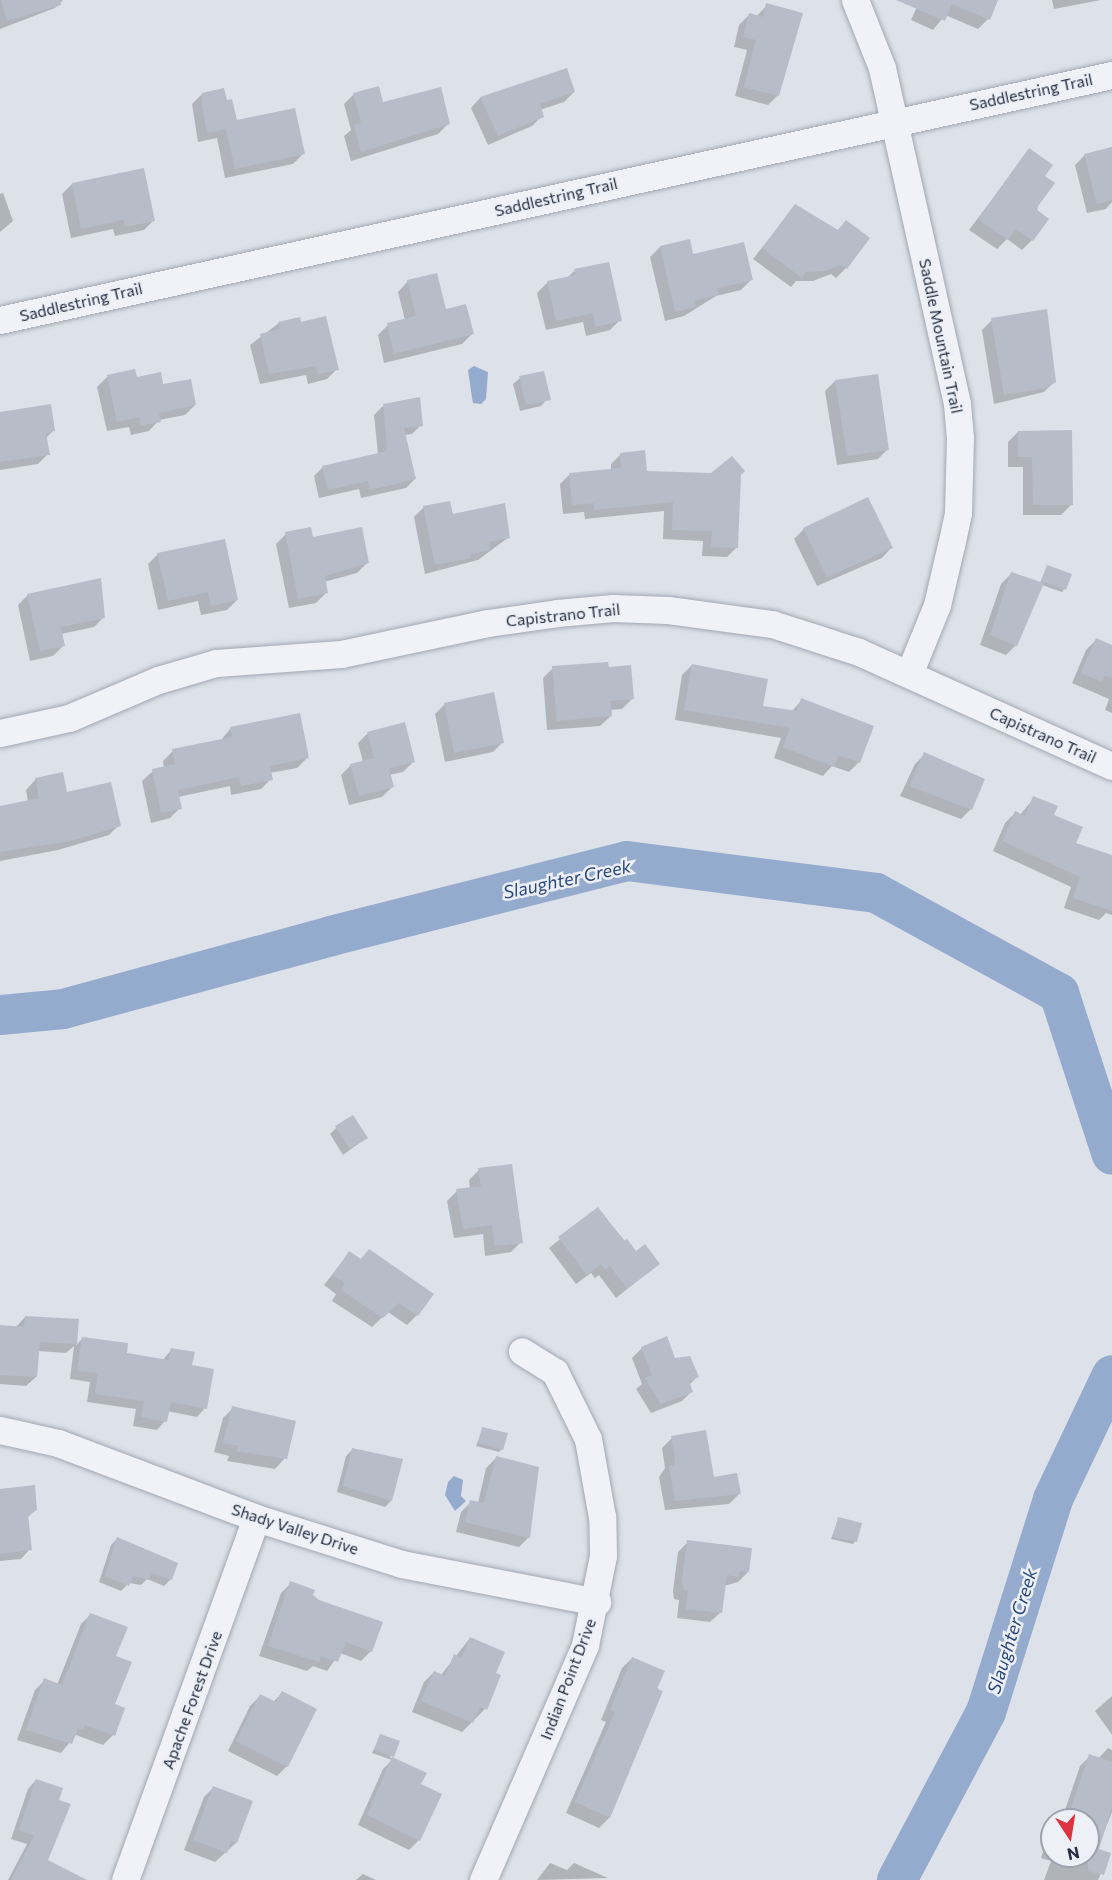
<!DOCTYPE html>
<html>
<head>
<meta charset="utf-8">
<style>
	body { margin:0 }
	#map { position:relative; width:1112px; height:1880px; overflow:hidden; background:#dde1e9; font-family:Commissioner,sans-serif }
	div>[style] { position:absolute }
	.water>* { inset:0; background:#94abcd }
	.shadow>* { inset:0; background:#0003 }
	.river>* { height:40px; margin:-20px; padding:0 20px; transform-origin:20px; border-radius:20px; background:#94abcd }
	.building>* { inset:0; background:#b7bcc9 }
	.roads { filter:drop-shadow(0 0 2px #a2a7b3) drop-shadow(0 0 2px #a2a7b3) }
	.minor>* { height:27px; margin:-13.5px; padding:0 13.5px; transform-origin:13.5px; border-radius:13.5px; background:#f0f2f7 }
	span { translate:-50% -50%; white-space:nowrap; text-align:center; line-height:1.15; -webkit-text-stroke:5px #edf0f6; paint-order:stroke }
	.street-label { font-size:16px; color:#252d41 }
	.water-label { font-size:18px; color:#2a477a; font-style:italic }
	.north { position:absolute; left:1040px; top:1808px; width:60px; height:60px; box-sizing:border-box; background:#edf0f6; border:2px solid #9da2ae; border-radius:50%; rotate:168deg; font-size:16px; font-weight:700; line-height:24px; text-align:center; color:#252d41 }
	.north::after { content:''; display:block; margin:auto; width:21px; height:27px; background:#dd333e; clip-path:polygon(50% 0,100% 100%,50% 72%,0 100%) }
</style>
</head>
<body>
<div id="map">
	<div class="water">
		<i style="clip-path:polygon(474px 366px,488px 372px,486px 399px,481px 404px,473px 403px,472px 398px,468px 370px)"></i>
		<i style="clip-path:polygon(454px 1476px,463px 1480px,461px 1496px,466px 1501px,455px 1511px,445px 1495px,448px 1482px)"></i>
	</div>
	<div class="shadow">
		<i style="clip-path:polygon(0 0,63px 0,55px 8px,0 29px)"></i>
		<i style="clip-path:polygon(920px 0,996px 0,988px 19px,978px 29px,945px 15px,933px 30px,911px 20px)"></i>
		<i style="clip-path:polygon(1052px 0,1101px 0,1054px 9px)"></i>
		<i style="clip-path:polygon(767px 5px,778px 95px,768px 105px,735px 96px,747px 50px,734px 47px,739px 25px,749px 15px,756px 17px)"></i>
		<i style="clip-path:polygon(574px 92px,564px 102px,540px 110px,542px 116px,532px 126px,488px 145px,471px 108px,480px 98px)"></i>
		<i style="clip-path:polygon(202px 94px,236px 122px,303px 154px,293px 164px,225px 178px,217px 138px,198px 142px,192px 104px)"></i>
		<i style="clip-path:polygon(354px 94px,448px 124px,438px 134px,351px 161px,344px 136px,351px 130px,344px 104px)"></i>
		<i style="clip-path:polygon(1112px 147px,1112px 202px,1106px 209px,1087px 213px,1075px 165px,1085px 155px)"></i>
		<i style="clip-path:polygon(1029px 150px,1043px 176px,1032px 240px,1022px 250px,1007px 239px,997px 249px,969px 230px)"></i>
		<i style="clip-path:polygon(72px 184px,154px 220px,144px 230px,115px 236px,113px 229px,71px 238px,62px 194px)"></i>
		<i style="clip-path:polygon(3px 193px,13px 221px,0 232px,0 194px)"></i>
		<i style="clip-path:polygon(795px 206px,837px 231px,846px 222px,846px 268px,836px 278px,831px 274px,813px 281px,796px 281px,791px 287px,753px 259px)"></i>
		<i style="clip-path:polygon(660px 247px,692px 256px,751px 280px,741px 290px,716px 296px,684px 316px,665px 321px,650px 257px)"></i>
		<i style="clip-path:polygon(574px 271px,620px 320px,610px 330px,586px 336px,583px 322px,546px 330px,537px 293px,547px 283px,567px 278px)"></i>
		<i style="clip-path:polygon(408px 281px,472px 334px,462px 344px,384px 363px,378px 335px,388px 325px,405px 320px,398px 292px)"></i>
		<i style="clip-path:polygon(992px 320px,1054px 382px,1044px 392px,994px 404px,982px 330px)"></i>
		<i style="clip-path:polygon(279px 323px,337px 369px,327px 379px,308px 384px,306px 375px,260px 384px,250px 345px)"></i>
		<i style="clip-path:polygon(107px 377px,162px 386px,195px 405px,185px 415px,159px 420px,149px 431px,131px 435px,129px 427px,107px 431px,97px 387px)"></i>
		<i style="clip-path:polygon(520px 378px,547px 399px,541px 406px,520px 411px,513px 384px)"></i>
		<i style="clip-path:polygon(835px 381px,888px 449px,878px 459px,837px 465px,825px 391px)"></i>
		<i style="clip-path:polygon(418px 399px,421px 425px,412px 434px,405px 435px,415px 479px,406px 488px,361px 498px,359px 489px,319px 498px,314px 476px,323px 467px,378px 454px,374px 415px,383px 406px)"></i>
		<i style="clip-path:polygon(0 414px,54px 430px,46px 438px,48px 454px,38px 464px,0 470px)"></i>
		<i style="clip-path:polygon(1018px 432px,1071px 505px,1061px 515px,1023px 515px,1023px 467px,1008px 467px,1008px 442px)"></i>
		<i style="clip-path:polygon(621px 454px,646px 472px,739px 475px,737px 547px,727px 557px,702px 556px,703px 541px,663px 539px,664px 511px,585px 519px,584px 512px,563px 514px,560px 484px,570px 474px,611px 470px,611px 464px)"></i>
		<i style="clip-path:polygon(424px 507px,451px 516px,509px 537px,478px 560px,425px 574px,414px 517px)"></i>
		<i style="clip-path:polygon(804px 529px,891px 548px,882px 558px,817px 586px,794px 539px)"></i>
		<i style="clip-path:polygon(286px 534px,311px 539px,367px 563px,357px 573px,324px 582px,326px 593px,316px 603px,289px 608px,276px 544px)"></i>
		<i style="clip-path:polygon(158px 554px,237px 600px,227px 610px,201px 615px,198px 601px,158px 610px,148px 564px)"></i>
		<i style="clip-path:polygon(1047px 567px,1064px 589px,1062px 592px,1042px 585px,1016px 645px,1006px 655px,980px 645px,1001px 584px,1011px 574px,1040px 583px)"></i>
		<i style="clip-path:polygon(28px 595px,104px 617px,94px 627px,61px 634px,63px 646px,53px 656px,30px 661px,18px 605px)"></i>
		<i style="clip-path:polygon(1096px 640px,1112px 647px,1112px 713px,1105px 710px,1109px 699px,1072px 683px,1086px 650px)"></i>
		<i style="clip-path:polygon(692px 665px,762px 707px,791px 712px,802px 700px,859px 762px,849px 772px,832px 766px,823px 776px,774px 758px,781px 738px,675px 720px,682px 675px)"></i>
		<i style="clip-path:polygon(553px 668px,607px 668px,632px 699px,622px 709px,610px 710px,611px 716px,600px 726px,547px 730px,543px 678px)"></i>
		<i style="clip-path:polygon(445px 704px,503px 742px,493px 752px,445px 762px,435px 714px)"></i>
		<i style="clip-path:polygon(231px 728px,307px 758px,297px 768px,270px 773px,271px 779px,261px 789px,231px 795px,230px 786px,178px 797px,180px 808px,170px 818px,151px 823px,142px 781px,153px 771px,164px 768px,163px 761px,173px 751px,221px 740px)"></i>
		<i style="clip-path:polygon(368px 733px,413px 762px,403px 772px,389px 775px,392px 787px,382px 797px,349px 805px,341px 775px,351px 765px,363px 762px,358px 743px)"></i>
		<i style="clip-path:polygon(925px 754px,971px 809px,961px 819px,900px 796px,915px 764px)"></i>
		<i style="clip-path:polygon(36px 779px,66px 794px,119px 825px,109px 835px,58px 850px,0 861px,0 807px,28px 802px,26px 790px)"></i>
		<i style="clip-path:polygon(1034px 798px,1074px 844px,1112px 857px,1112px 915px,1106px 913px,1099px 920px,1064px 908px,1071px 887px,993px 851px,1005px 823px,1015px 813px,1020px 815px)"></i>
		<i style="clip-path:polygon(336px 1128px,366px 1138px,343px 1155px,330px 1134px)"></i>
		<i style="clip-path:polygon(479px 1170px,521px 1242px,511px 1252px,485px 1256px,483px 1234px,454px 1238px,447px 1201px,457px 1191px,470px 1189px,469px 1180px)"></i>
		<i style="clip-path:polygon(598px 1209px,635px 1253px,658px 1264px,616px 1298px,599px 1275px,595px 1278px,591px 1273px,576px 1284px,549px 1248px)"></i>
		<i style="clip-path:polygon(369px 1251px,417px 1315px,407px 1325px,388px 1312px,372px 1327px,332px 1301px,336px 1294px,324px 1285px,349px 1253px,360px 1260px)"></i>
		<i style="clip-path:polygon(25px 1317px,77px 1320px,76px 1345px,82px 1339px,125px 1354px,162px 1361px,171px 1350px,191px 1366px,205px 1408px,197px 1417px,167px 1411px,165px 1421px,157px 1430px,133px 1426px,136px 1409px,87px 1402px,90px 1382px,70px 1379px,74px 1346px,66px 1353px,38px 1351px,36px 1377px,26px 1386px,0 1384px,0 1327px,16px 1327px)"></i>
		<i style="clip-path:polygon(642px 1348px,674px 1359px,697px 1377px,689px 1385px,692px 1391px,682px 1401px,651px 1413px,636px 1389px,642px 1384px,632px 1358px)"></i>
		<i style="clip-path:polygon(233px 1408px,285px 1458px,275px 1469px,227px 1461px,229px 1456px,214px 1452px,223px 1418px)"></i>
		<i style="clip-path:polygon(483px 1428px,502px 1449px,499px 1452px,476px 1446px)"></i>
		<i style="clip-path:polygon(672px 1438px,713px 1479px,739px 1494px,729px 1504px,665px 1510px,659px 1477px,665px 1468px,662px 1448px)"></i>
		<i style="clip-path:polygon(353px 1449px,391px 1501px,385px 1507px,337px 1492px,346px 1456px)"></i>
		<i style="clip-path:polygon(496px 1458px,529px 1537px,519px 1547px,456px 1532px,461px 1512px,471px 1502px,478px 1503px,486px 1468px)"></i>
		<i style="clip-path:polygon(0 1491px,36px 1509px,27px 1518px,30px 1549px,21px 1559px,0 1561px)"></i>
		<i style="clip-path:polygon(839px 1518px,855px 1541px,853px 1544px,831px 1539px)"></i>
		<i style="clip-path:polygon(117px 1539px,176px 1564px,170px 1580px,164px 1586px,147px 1579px,141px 1585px,129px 1583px,121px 1591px,99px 1582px,111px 1545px)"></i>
		<i style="clip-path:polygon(688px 1542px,748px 1572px,738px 1582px,724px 1586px,721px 1612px,710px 1622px,677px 1618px,679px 1600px,674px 1599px,673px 1591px,678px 1552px)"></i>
		<i style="clip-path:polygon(291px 1583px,311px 1596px,371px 1651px,361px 1661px,340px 1653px,327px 1671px,313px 1666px,307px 1671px,259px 1656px,281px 1593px)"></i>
		<i style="clip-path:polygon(91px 1614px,115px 1657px,113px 1735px,103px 1745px,76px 1735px,61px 1753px,17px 1740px,35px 1690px,45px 1680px,57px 1685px,81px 1624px)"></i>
		<i style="clip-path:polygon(470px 1638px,494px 1674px,485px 1709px,462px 1732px,412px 1712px,424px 1682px,434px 1672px,441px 1675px)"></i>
		<i style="clip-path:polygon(632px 1658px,661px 1692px,609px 1818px,599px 1828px,566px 1813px,606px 1722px,601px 1720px,622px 1668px)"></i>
		<i style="clip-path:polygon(282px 1693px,287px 1766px,277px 1776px,228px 1751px,250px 1706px,260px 1696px,273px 1702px)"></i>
		<i style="clip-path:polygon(1112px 1696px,1112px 1735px,1095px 1711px)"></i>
		<i style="clip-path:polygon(380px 1736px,391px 1758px,425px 1774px,419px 1785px,419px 1840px,409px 1850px,358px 1825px,383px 1769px,392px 1760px,372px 1753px)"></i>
		<i style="clip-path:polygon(1108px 1748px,1112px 1750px,1112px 1812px,1097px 1850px,1109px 1854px,1098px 1880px,1044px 1880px,1051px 1861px,1041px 1858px,1052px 1824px,1052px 1856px,1088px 1856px,1088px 1820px,1053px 1820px,1065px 1810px,1080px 1766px,1090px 1756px,1098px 1759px)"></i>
		<i style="clip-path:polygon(36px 1780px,57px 1801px,47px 1860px,63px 1880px,8px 1880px,27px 1844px,11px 1839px,28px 1789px)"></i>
		<i style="clip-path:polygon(214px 1787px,236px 1843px,215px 1862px,184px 1850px,204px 1797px)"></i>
		<i style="clip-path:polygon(550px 1863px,567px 1870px,574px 1863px,608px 1878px,537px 1880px)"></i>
		<i style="clip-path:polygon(363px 1874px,376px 1880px,356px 1880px)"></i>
	</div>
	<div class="river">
		<i style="left:0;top:1015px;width:63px;rotate:-5.4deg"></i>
		<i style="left:63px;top:1009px;width:278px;rotate:-15.2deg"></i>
		<i style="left:331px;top:936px;width:305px;rotate:-14.2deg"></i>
		<i style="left:627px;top:861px;width:251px;rotate:7.3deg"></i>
		<i style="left:876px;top:893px;width:209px;rotate:28.7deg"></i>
		<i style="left:1059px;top:993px;width:170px;rotate:71.9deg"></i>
		<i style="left:897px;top:1880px;width:190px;rotate:-62.1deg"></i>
		<i style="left:986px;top:1712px;width:223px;rotate:-72.5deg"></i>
		<i style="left:1053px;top:1499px;width:137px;rotate:-64.6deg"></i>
	</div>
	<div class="building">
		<i style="clip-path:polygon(1px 0,60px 0,61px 5px,7px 21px)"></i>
		<i style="clip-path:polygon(896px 0,998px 0,990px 20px,952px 4px,945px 21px)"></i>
		<i style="clip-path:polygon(766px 3px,803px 13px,779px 96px,744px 87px,756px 40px,743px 37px,749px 13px,763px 17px)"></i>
		<i style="clip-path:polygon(567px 68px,575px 92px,540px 104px,544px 117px,498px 136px,480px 97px)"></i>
		<i style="clip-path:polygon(379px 86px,383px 102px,441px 87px,450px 124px,361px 152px,354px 125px,361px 123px,353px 93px)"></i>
		<i style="clip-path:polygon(224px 88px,227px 100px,232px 99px,237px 120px,295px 108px,305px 154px,235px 169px,226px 129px,207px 133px,202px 106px,202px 93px)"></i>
		<i style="clip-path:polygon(1112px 147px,1112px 200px,1097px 204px,1084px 154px)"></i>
		<i style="clip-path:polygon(1029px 148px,1053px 165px,1045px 176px,1055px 183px,1036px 209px,1049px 219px,1033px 241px,1016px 229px,1008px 240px,978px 219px)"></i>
		<i style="clip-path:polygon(144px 168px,155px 221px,125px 227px,123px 220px,81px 229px,72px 183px)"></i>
		<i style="clip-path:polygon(795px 204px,838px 230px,846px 220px,870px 238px,847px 269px,841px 265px,825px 271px,806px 272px,802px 278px,762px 248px)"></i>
		<i style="clip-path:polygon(690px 239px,693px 254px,744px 242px,753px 280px,717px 288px,719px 295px,695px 300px,696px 307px,675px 312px,660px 246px)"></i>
		<i style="clip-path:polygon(609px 262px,622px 321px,595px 327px,593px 313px,556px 321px,547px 281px,575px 275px,574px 269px)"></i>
		<i style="clip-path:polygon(437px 273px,446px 309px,466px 304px,474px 334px,394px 354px,387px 323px,416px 316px,407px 280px)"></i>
		<i style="clip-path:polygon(1047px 309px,1056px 382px,1046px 388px,1004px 395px,991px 318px)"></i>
		<i style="clip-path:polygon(326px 316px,339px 370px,318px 374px,316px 366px,269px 374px,260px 334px,280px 329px,278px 322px,300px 317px,301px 322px)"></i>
		<i style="clip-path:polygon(135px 369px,137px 377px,161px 372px,163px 384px,191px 379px,196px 405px,159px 413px,161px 422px,141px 426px,139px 417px,117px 422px,107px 375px)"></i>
		<i style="clip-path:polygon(544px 371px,551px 400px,526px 405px,519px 376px)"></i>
		<i style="clip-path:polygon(878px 374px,889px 450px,847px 456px,835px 380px)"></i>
		<i style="clip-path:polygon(420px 397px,423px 426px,404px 428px,416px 479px,370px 490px,368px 481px,328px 490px,322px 466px,387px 451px,383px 404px)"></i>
		<i style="clip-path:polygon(51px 404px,55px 431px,46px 433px,50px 455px,0 462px,0 412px)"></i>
		<i style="clip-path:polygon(1072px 430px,1073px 505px,1033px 505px,1032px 457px,1018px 457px,1018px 431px)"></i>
		<i style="clip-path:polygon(645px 450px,647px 471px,711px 473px,732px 456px,745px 471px,741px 475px,738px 548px,711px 547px,712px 531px,672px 530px,673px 502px,594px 510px,594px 503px,572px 505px,569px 473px,621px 468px,620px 453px)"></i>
		<i style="clip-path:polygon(868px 497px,893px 548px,827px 577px,803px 528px)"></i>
		<i style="clip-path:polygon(450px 501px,453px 514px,505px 503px,510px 538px,489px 542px,490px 550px,470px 554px,471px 558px,435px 565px,423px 506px)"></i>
		<i style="clip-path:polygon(311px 527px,313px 537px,362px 527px,369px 563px,325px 576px,328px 593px,298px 599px,285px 532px)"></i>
		<i style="clip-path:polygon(225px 539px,238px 600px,211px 606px,208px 592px,168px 601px,157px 553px)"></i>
		<i style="clip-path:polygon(1047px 565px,1072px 574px,1066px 590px,1041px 581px)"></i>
		<i style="clip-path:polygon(1011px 572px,1044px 583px,1017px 646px,990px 635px)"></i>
		<i style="clip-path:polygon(101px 578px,105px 618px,61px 627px,65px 646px,40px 651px,27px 594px)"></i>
		<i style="clip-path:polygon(1096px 638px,1112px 645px,1112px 678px,1105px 675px,1102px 682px,1081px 673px)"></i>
		<i style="clip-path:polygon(608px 662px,609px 667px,631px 665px,634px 699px,611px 701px,612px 716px,557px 721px,552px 666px)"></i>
		<i style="clip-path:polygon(692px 664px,768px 679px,763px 706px,797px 711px,801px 698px,874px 726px,860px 763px,838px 755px,834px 767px,783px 747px,790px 728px,684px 710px)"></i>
		<i style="clip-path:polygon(494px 692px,504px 743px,454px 753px,444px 703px)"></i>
		<i style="clip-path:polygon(300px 713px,309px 758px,270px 766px,273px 780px,241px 786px,239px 777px,178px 790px,182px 809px,161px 813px,152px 769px,175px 764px,172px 749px,232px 737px,230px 727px)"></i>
		<i style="clip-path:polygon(405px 722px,415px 762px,389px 768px,394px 787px,359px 796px,350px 764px,374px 758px,367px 732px)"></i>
		<i style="clip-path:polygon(924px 752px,985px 779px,972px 810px,909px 786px)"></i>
		<i style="clip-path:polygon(63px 772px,67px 792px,111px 782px,121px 826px,70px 841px,0 852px,0 806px,39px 798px,35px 778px)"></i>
		<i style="clip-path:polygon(1033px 796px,1058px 806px,1054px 815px,1083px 827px,1076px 843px,1112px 855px,1112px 911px,1073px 898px,1080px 877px,1002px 841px,1015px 811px,1025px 816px)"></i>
		<i style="clip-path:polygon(353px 1115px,368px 1138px,350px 1149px,335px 1126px)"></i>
		<i style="clip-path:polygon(512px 1164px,523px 1243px,495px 1246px,492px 1225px,463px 1229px,456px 1189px,481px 1186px,478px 1168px)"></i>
		<i style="clip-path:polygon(598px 1207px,624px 1241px,627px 1239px,636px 1251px,645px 1244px,660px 1264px,627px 1289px,610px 1266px,605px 1270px,601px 1264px,587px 1275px,558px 1237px)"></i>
		<i style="clip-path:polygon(369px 1249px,434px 1294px,418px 1316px,399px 1303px,383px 1318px,341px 1290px,345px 1283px,333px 1275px,349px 1251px,361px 1259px)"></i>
		<i style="clip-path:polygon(25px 1316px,79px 1319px,77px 1344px,40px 1342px,37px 1377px,0 1375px,0 1325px,24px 1327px)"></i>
		<i style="clip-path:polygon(667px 1336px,675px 1358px,690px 1356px,699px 1377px,689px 1381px,693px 1392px,661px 1404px,645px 1378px,652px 1375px,641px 1347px)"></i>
		<i style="clip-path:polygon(82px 1337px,128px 1343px,127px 1353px,168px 1360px,171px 1348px,195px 1352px,192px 1365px,214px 1369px,207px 1409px,171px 1402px,167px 1422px,141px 1417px,144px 1401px,95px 1394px,98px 1373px,77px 1371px)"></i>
		<i style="clip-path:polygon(232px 1406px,296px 1421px,287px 1459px,236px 1451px,238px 1446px,223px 1443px)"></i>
		<i style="clip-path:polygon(482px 1427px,508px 1433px,503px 1450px,478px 1443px)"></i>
		<i style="clip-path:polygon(706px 1430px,714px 1477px,737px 1473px,741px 1494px,675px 1501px,669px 1466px,674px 1465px,675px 1457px,671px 1436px)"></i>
		<i style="clip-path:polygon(352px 1448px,403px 1459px,392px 1501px,343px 1486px)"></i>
		<i style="clip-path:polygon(496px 1456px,539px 1467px,530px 1538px,465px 1522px,470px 1500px,484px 1503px)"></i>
		<i style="clip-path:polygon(35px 1485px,37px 1510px,28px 1515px,32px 1550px,0 1554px,0 1489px)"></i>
		<i style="clip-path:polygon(838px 1517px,862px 1523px,857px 1542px,833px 1537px)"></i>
		<i style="clip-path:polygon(117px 1537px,178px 1563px,172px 1580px,151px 1573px,149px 1580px,133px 1576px,129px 1586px,105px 1576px)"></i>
		<i style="clip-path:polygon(687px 1540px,752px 1548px,749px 1572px,740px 1571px,739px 1577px,727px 1575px,722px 1613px,686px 1609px,688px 1590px,684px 1590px,682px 1580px)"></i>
		<i style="clip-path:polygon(290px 1581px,315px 1590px,313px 1595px,319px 1600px,383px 1622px,372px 1652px,346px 1642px,338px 1662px,321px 1656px,319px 1662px,268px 1646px)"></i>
		<i style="clip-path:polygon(90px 1613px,128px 1627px,116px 1656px,132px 1662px,115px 1704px,125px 1708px,115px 1736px,85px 1725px,83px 1730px,78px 1728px,72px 1744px,26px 1730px,44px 1678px,62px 1685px)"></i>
		<i style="clip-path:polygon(470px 1637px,505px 1652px,496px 1673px,501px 1675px,487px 1710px,480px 1707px,473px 1723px,421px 1701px,434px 1671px,445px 1676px,454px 1654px,461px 1658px)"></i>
		<i style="clip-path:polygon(632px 1657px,665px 1671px,657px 1689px,663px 1691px,610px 1818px,575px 1802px,615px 1712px,610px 1710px)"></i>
		<i style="clip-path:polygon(282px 1691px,317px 1709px,288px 1767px,236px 1741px,260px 1694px,276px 1702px)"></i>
		<i style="clip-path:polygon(380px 1734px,400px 1741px,394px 1757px,374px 1750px)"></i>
		<i style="clip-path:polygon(1089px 1754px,1112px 1762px,1112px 1807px,1099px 1849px,1111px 1853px,1104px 1875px,1088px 1871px,1088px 1820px,1067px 1820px)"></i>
		<i style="clip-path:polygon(392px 1757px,427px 1773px,421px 1784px,442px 1794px,420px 1841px,367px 1815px)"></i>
		<i style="clip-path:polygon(36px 1779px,63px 1788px,59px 1800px,71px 1804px,48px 1860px,87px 1880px,11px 1880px,34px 1836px,19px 1830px)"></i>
		<i style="clip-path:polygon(213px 1786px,253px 1801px,237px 1843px,231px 1841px,227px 1853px,193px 1840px)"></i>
	</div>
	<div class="roads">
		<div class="minor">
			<i style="left:855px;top:0;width:73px;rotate:68.3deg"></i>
			<i style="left:882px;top:68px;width:344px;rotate:77.4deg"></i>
			<i style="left:957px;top:404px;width:33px;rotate:85deg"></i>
			<i style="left:960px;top:437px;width:76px;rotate:91.5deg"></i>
			<i style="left:958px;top:513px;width:33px;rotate:102deg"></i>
			<i style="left:951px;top:545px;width:62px;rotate:103.1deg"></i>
			<i style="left:937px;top:605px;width:74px;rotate:112.1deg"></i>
			<i style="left:0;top:320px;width:1139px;rotate:-12.43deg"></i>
			<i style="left:0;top:733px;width:71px;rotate:-12.3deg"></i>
			<i style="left:69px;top:718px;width:97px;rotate:-23.1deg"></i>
			<i style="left:158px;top:680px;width:60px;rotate:-16.3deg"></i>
			<i style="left:216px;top:663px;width:125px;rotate:-4.1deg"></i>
			<i style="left:341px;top:654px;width:150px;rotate:-11.9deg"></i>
			<i style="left:488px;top:623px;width:70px;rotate:-8.2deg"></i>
			<i style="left:557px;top:613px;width:56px;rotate:-5.1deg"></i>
			<i style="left:613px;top:608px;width:55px;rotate:2.1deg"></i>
			<i style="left:668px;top:610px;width:105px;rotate:7.7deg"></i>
			<i style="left:772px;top:624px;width:91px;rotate:17.8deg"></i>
			<i style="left:859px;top:652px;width:277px;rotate:24.3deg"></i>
			<i style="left:0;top:1430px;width:59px;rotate:12.6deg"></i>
			<i style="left:58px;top:1443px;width:212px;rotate:20.7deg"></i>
			<i style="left:256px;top:1518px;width:153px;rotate:17.5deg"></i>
			<i style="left:402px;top:1564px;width:199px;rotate:11deg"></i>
			<i style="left:125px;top:1880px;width:385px;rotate:-70.1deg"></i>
			<i style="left:483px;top:1880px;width:256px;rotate:-66.5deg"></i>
			<i style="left:585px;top:1645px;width:91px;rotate:-78.6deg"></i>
			<i style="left:603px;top:1556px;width:39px;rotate:-91deg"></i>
			<i style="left:602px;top:1517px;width:79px;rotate:-100.2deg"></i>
			<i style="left:588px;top:1439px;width:75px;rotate:-116.2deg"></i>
			<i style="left:555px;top:1372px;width:39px;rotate:-148deg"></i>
		</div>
	</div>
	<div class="street-label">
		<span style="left:1031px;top:92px;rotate:-12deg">Saddlestring Trail</span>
		<span style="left:556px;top:197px;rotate:-13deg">Saddlestring Trail</span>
		<span style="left:81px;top:302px;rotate:-13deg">Saddlestring Trail</span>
		<span style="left:941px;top:336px;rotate:78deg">Saddle Mountain Trail</span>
		<span style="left:563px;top:615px;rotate:-6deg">Capistrano Trail</span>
		<span style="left:1043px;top:735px;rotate:24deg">Capistrano Trail</span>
		<span style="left:295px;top:1529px;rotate:18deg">Shady Valley Drive</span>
		<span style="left:568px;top:1679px;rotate:-69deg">Indian Point Drive</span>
		<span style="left:192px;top:1700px;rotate:-70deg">Apache Forest Drive</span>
	</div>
	<div class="water-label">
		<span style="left:567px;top:879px;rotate:-12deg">Slaughter Creek</span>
		<span style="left:1012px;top:1631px;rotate:-73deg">Slaughter Creek</span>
	</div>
	<div class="north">N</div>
</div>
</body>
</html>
